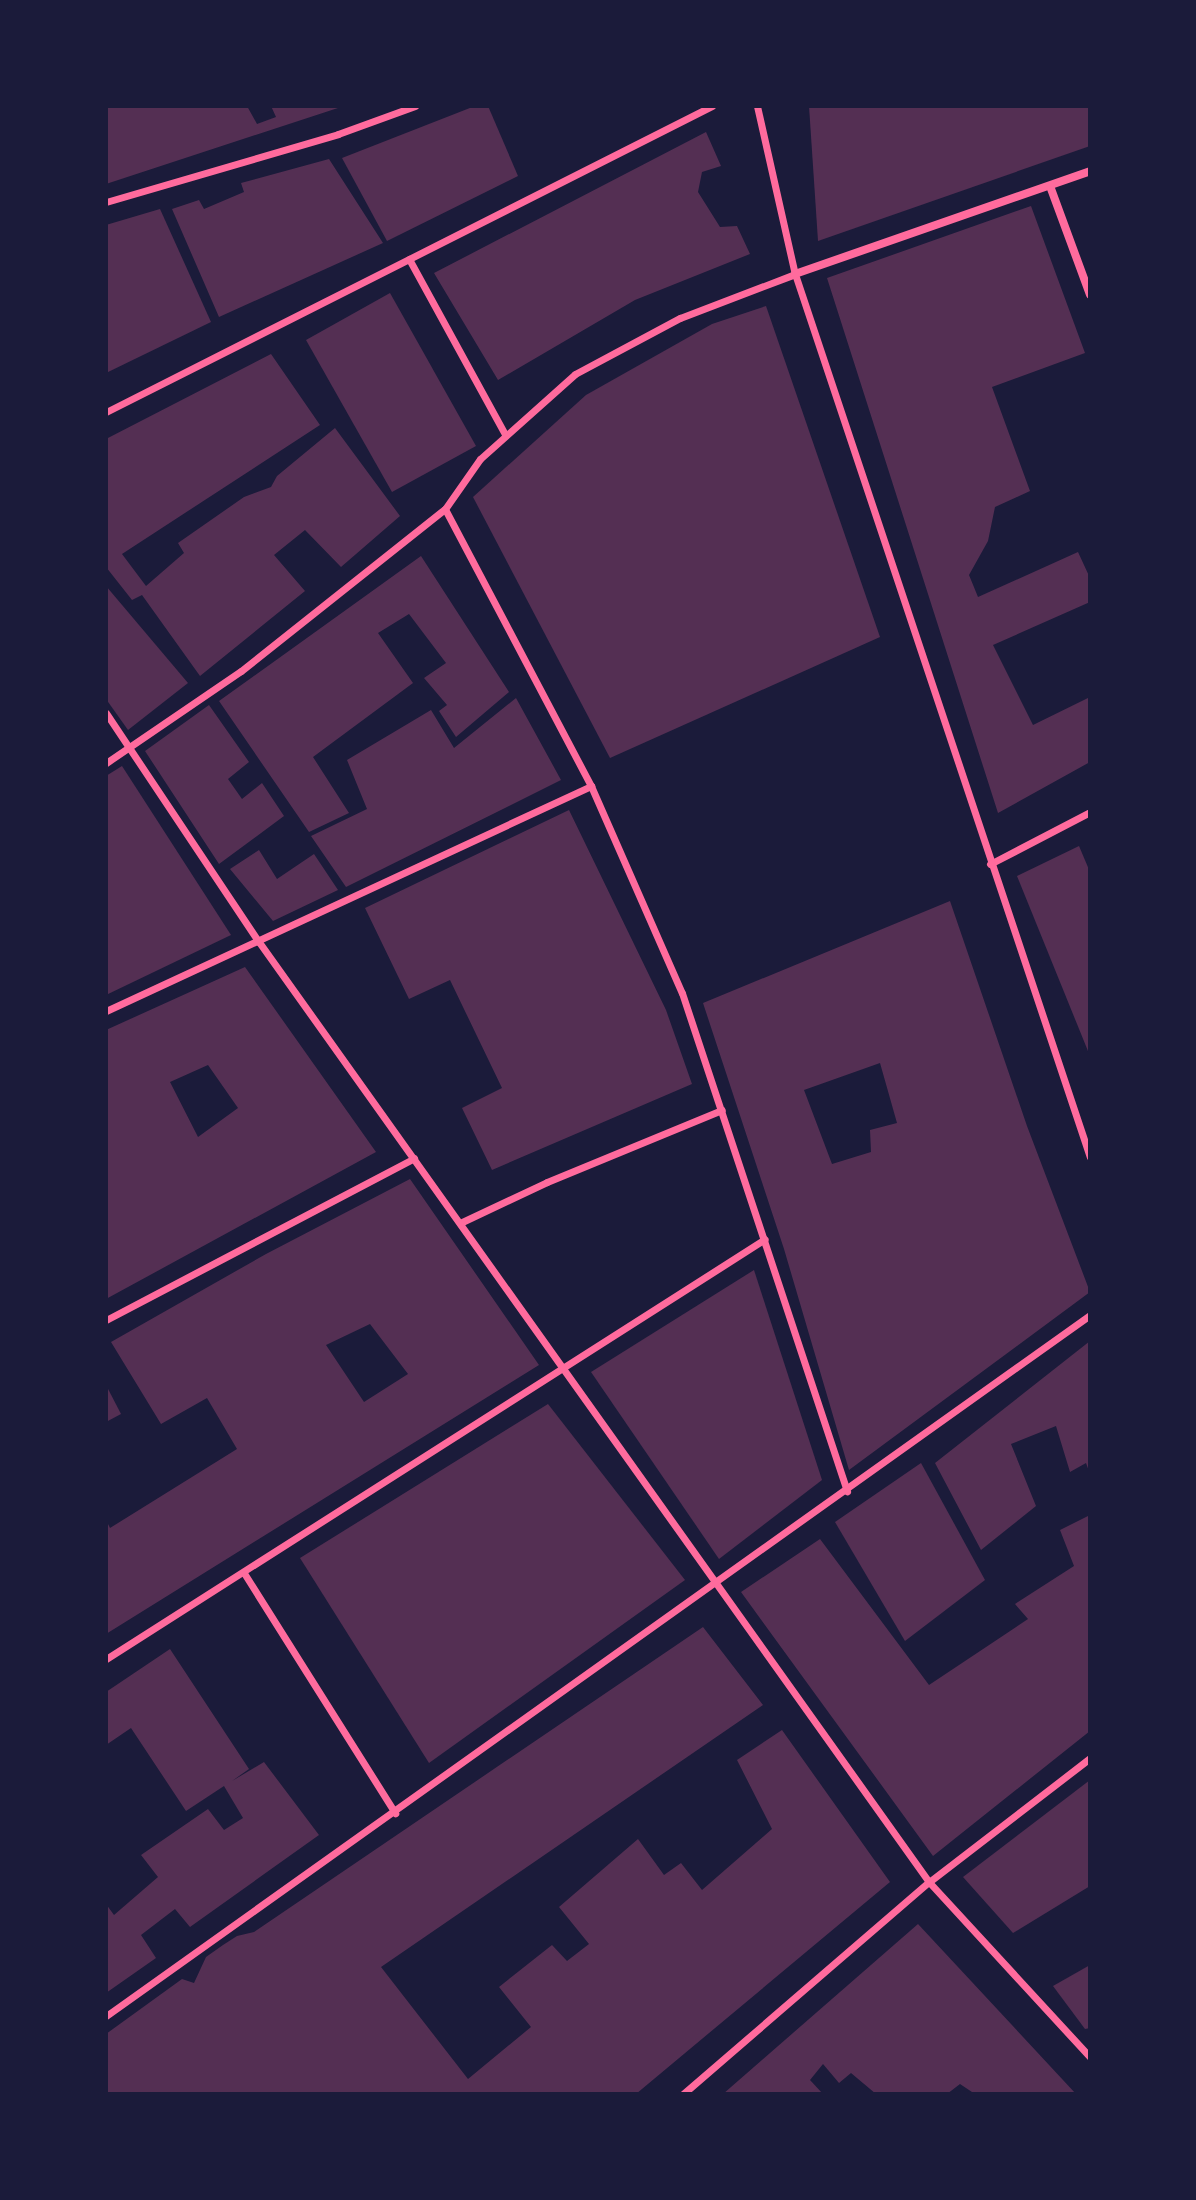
<!DOCTYPE html>
<html>
<head>
<meta charset="utf-8">
<style>
	body { margin:0 }
	#map { position:relative; width:1196px; height:2200px; overflow:hidden; background:#1b1b3a; font-family:"Fira Sans",sans-serif }
	div>[style] { position:absolute }
	.building>* { inset:0; background:#542f53 }
	.pedestrian>* { height:7px; margin:-3.5px; padding:0 3.5px; transform-origin:3.5px; border-radius:3.5px; background:#ff6b9d }
	.minor>* { height:8px; margin:-4px; padding:0 4px; transform-origin:4px; border-radius:4px; background:#ff6b9d }
	span { translate:-50% -50%; white-space:nowrap; text-align:center; line-height:1.15; -webkit-text-stroke:6px #1b1b3a; paint-order:stroke }
	.frame { position:absolute; inset:0; border:108px solid #1b1b3a; pointer-events:none }
</style>
</head>
<body>
<div id="map">
	<div class="building">
		<i style="clip-path:polygon(106px 106px,247px 106px,257px 124px,276px 117px,271px 106px,341px 107px,106px 184px)"></i>
		<i style="clip-path:polygon(475px 106px,488px 106px,518px 176px,387px 241px,342px 158px)"></i>
		<i style="clip-path:polygon(809px 106px,1090px 106px,1090px 146px,818px 241px)"></i>
		<i style="clip-path:polygon(706px 132px,721px 166px,702px 172px,698px 192px,720px 227px,737px 226px,750px 254px,635px 300px,498px 380px,434px 273px)"></i>
		<i style="clip-path:polygon(329px 159px,383px 243px,219px 317px,172px 209px,199px 200px,204px 209px,244px 192px,241px 183px)"></i>
		<i style="clip-path:polygon(1031px 206px,1085px 353px,992px 387px,1030px 491px,995px 507px,988px 541px,969px 575px,978px 597px,1078px 552px,1090px 578px,1090px 602px,993px 645px,1033px 725px,1090px 697px,1090px 762px,998px 813px,827px 278px)"></i>
		<i style="clip-path:polygon(160px 209px,211px 322px,106px 373px,106px 225px)"></i>
		<i style="clip-path:polygon(390px 293px,476px 446px,392px 492px,306px 340px)"></i>
		<i style="clip-path:polygon(766px 306px,880px 637px,610px 758px,473px 497px,586px 395px,712px 324px)"></i>
		<i style="clip-path:polygon(271px 354px,320px 425px,122px 554px,146px 586px,184px 553px,178px 543px,244px 497px,271px 487px,277px 476px,335px 428px,400px 516px,341px 567px,305px 530px,274px 555px,305px 591px,200px 676px,142px 595px,132px 600px,106px 567px,106px 439px)"></i>
		<i style="clip-path:polygon(421px 556px,509px 692px,456px 737px,439px 711px,447px 705px,424px 678px,446px 663px,409px 614px,378px 633px,413px 683px,313px 757px,349px 813px,309px 832px,219px 701px)"></i>
		<i style="clip-path:polygon(106px 586px,188px 683px,128px 730px,106px 699px)"></i>
		<i style="clip-path:polygon(516px 698px,561px 780px,346px 887px,311px 836px,367px 809px,347px 760px,431px 710px,454px 748px)"></i>
		<i style="clip-path:polygon(209px 705px,249px 762px,228px 779px,242px 799px,262px 783px,284px 816px,219px 864px,145px 751px)"></i>
		<i style="clip-path:polygon(122px 766px,231px 935px,106px 995px,106px 776px)"></i>
		<i style="clip-path:polygon(569px 810px,666px 1010px,692px 1084px,492px 1170px,462px 1108px,502px 1088px,450px 980px,409px 999px,365px 908px)"></i>
		<i style="clip-path:polygon(1079px 846px,1090px 872px,1090px 1056px,1017px 876px)"></i>
		<i style="clip-path:polygon(259px 850px,277px 879px,314px 854px,338px 890px,273px 921px,230px 869px)"></i>
		<i style="clip-path:polygon(evenodd,950px 901px,1027px 1126px,1090px 1292px,849px 1470px,784px 1249px,703px 1003px,950px 901px,880px 1063px,897px 1123px,870px 1130px,871px 1152px,832px 1164px,804px 1090px,880px 1063px)"></i>
		<i style="clip-path:polygon(evenodd,245px 967px,376px 1152px,106px 1299px,106px 1030px,245px 967px,208px 1065px,238px 1108px,198px 1137px,170px 1082px,208px 1065px)"></i>
		<i style="clip-path:polygon(evenodd,410px 1179px,539px 1365px,106px 1634px,106px 1520px,110px 1528px,237px 1449px,207px 1398px,161px 1424px,111px 1342px,266px 1254px,410px 1179px,370px 1324px,408px 1374px,364px 1402px,326px 1345px,370px 1324px)"></i>
		<i style="clip-path:polygon(754px 1270px,822px 1480px,719px 1559px,591px 1372px)"></i>
		<i style="clip-path:polygon(1090px 1341px,1090px 1474px,1086px 1463px,1070px 1472px,1056px 1426px,1011px 1444px,1036px 1506px,981px 1550px,935px 1463px)"></i>
		<i style="clip-path:polygon(106px 1385px,121px 1414px,106px 1422px)"></i>
		<i style="clip-path:polygon(548px 1404px,685px 1580px,429px 1763px,300px 1558px)"></i>
		<i style="clip-path:polygon(921px 1463px,985px 1580px,905px 1641px,835px 1522px)"></i>
		<i style="clip-path:polygon(1090px 1515px,1090px 1731px,933px 1856px,741px 1592px,820px 1539px,929px 1685px,1028px 1619px,1015px 1604px,1074px 1566px,1060px 1530px)"></i>
		<i style="clip-path:polygon(703px 1627px,763px 1705px,381px 1967px,468px 2079px,531px 2027px,499px 1987px,552px 1945px,567px 1961px,589px 1944px,559px 1907px,638px 1839px,664px 1875px,681px 1863px,702px 1890px,772px 1829px,737px 1760px,782px 1730px,890px 1882px,636px 2094px,106px 2094px,106px 2034px,182px 1979px,194px 1983px,206px 1957px,223px 1945px,237px 1936px,254px 1932px)"></i>
		<i style="clip-path:polygon(170px 1649px,249px 1769px,232px 1781px,264px 1762px,319px 1835px,190px 1927px,175px 1909px,141px 1935px,156px 1958px,106px 1993px,106px 1904px,114px 1915px,158px 1877px,141px 1855px,208px 1809px,224px 1830px,243px 1818px,224px 1786px,186px 1811px,131px 1728px,106px 1745px,106px 1692px)"></i>
		<i style="clip-path:polygon(1090px 1780px,1090px 1886px,1013px 1933px,963px 1877px)"></i>
		<i style="clip-path:polygon(918px 1924px,1076px 2094px,975px 2094px,960px 2084px,947px 2094px,876px 2094px,851px 2073px,839px 2083px,823px 2064px,810px 2080px,823px 2094px,723px 2094px)"></i>
		<i style="clip-path:polygon(1090px 1965px,1090px 2028px,1085px 2029px,1053px 1986px)"></i>
	</div>
	<div class="pedestrian">
		<i style="left:757px;top:106px;width:172px;rotate:77.3deg"></i>
		<i style="left:795px;top:274px;width:931px;rotate:71.53deg"></i>
		<i style="left:106px;top:202px;width:242px;rotate:-16.3deg"></i>
		<i style="left:338px;top:134px;width:82px;rotate:-20deg"></i>
		<i style="left:409px;top:259px;width:200px;rotate:61.3deg"></i>
		<i style="left:106px;top:412px;width:679px;rotate:-26.79deg"></i>
		<i style="left:445px;top:509px;width:313px;rotate:62.2deg"></i>
		<i style="left:591px;top:786px;width:226px;rotate:66.3deg"></i>
		<i style="left:682px;top:993px;width:525px;rotate:71.67deg"></i>
		<i style="left:106px;top:713px;width:275px;rotate:56.3deg"></i>
		<i style="left:259px;top:942px;width:1154px;rotate:54.52deg"></i>
		<i style="left:929px;top:1882px;width:238px;rotate:47.4deg"></i>
		<i style="left:106px;top:763px;width:163px;rotate:-34.3deg"></i>
		<i style="left:241px;top:671px;width:260px;rotate:-38.5deg"></i>
		<i style="left:445px;top:509px;width:61px;rotate:-55deg"></i>
		<i style="left:480px;top:459px;width:127px;rotate:-41.8deg"></i>
		<i style="left:575px;top:374px;width:119px;rotate:-28.1deg"></i>
		<i style="left:680px;top:318px;width:123px;rotate:-20.9deg"></i>
		<i style="left:990px;top:864px;width:113px;rotate:-27.5deg"></i>
		<i style="left:106px;top:1011px;width:535px;rotate:-24.89deg"></i>
		<i style="left:460px;top:1223px;width:96px;rotate:-25.2deg"></i>
		<i style="left:547px;top:1182px;width:189px;rotate:-22.4deg"></i>
		<i style="left:106px;top:1320px;width:348px;rotate:-27.7deg"></i>
		<i style="left:244px;top:1573px;width:284px;rotate:57.8deg"></i>
		<i style="left:106px;top:1659px;width:781px;rotate:-32.51deg"></i>
		<i style="left:106px;top:2016px;width:1208px;rotate:-35.47deg"></i>
		<i style="left:683px;top:2094px;width:325px;rotate:-40.8deg"></i>
		<i style="left:929px;top:1882px;width:203px;rotate:-37.6deg"></i>
	</div>
	<div class="minor">
		<i style="left:1050px;top:186px;width:116px;rotate:69.8deg"></i>
		<i style="left:795px;top:274px;width:312px;rotate:-19.2deg"></i>
	</div>
	<div class="frame"></div>
</div>
</body>
</html>
